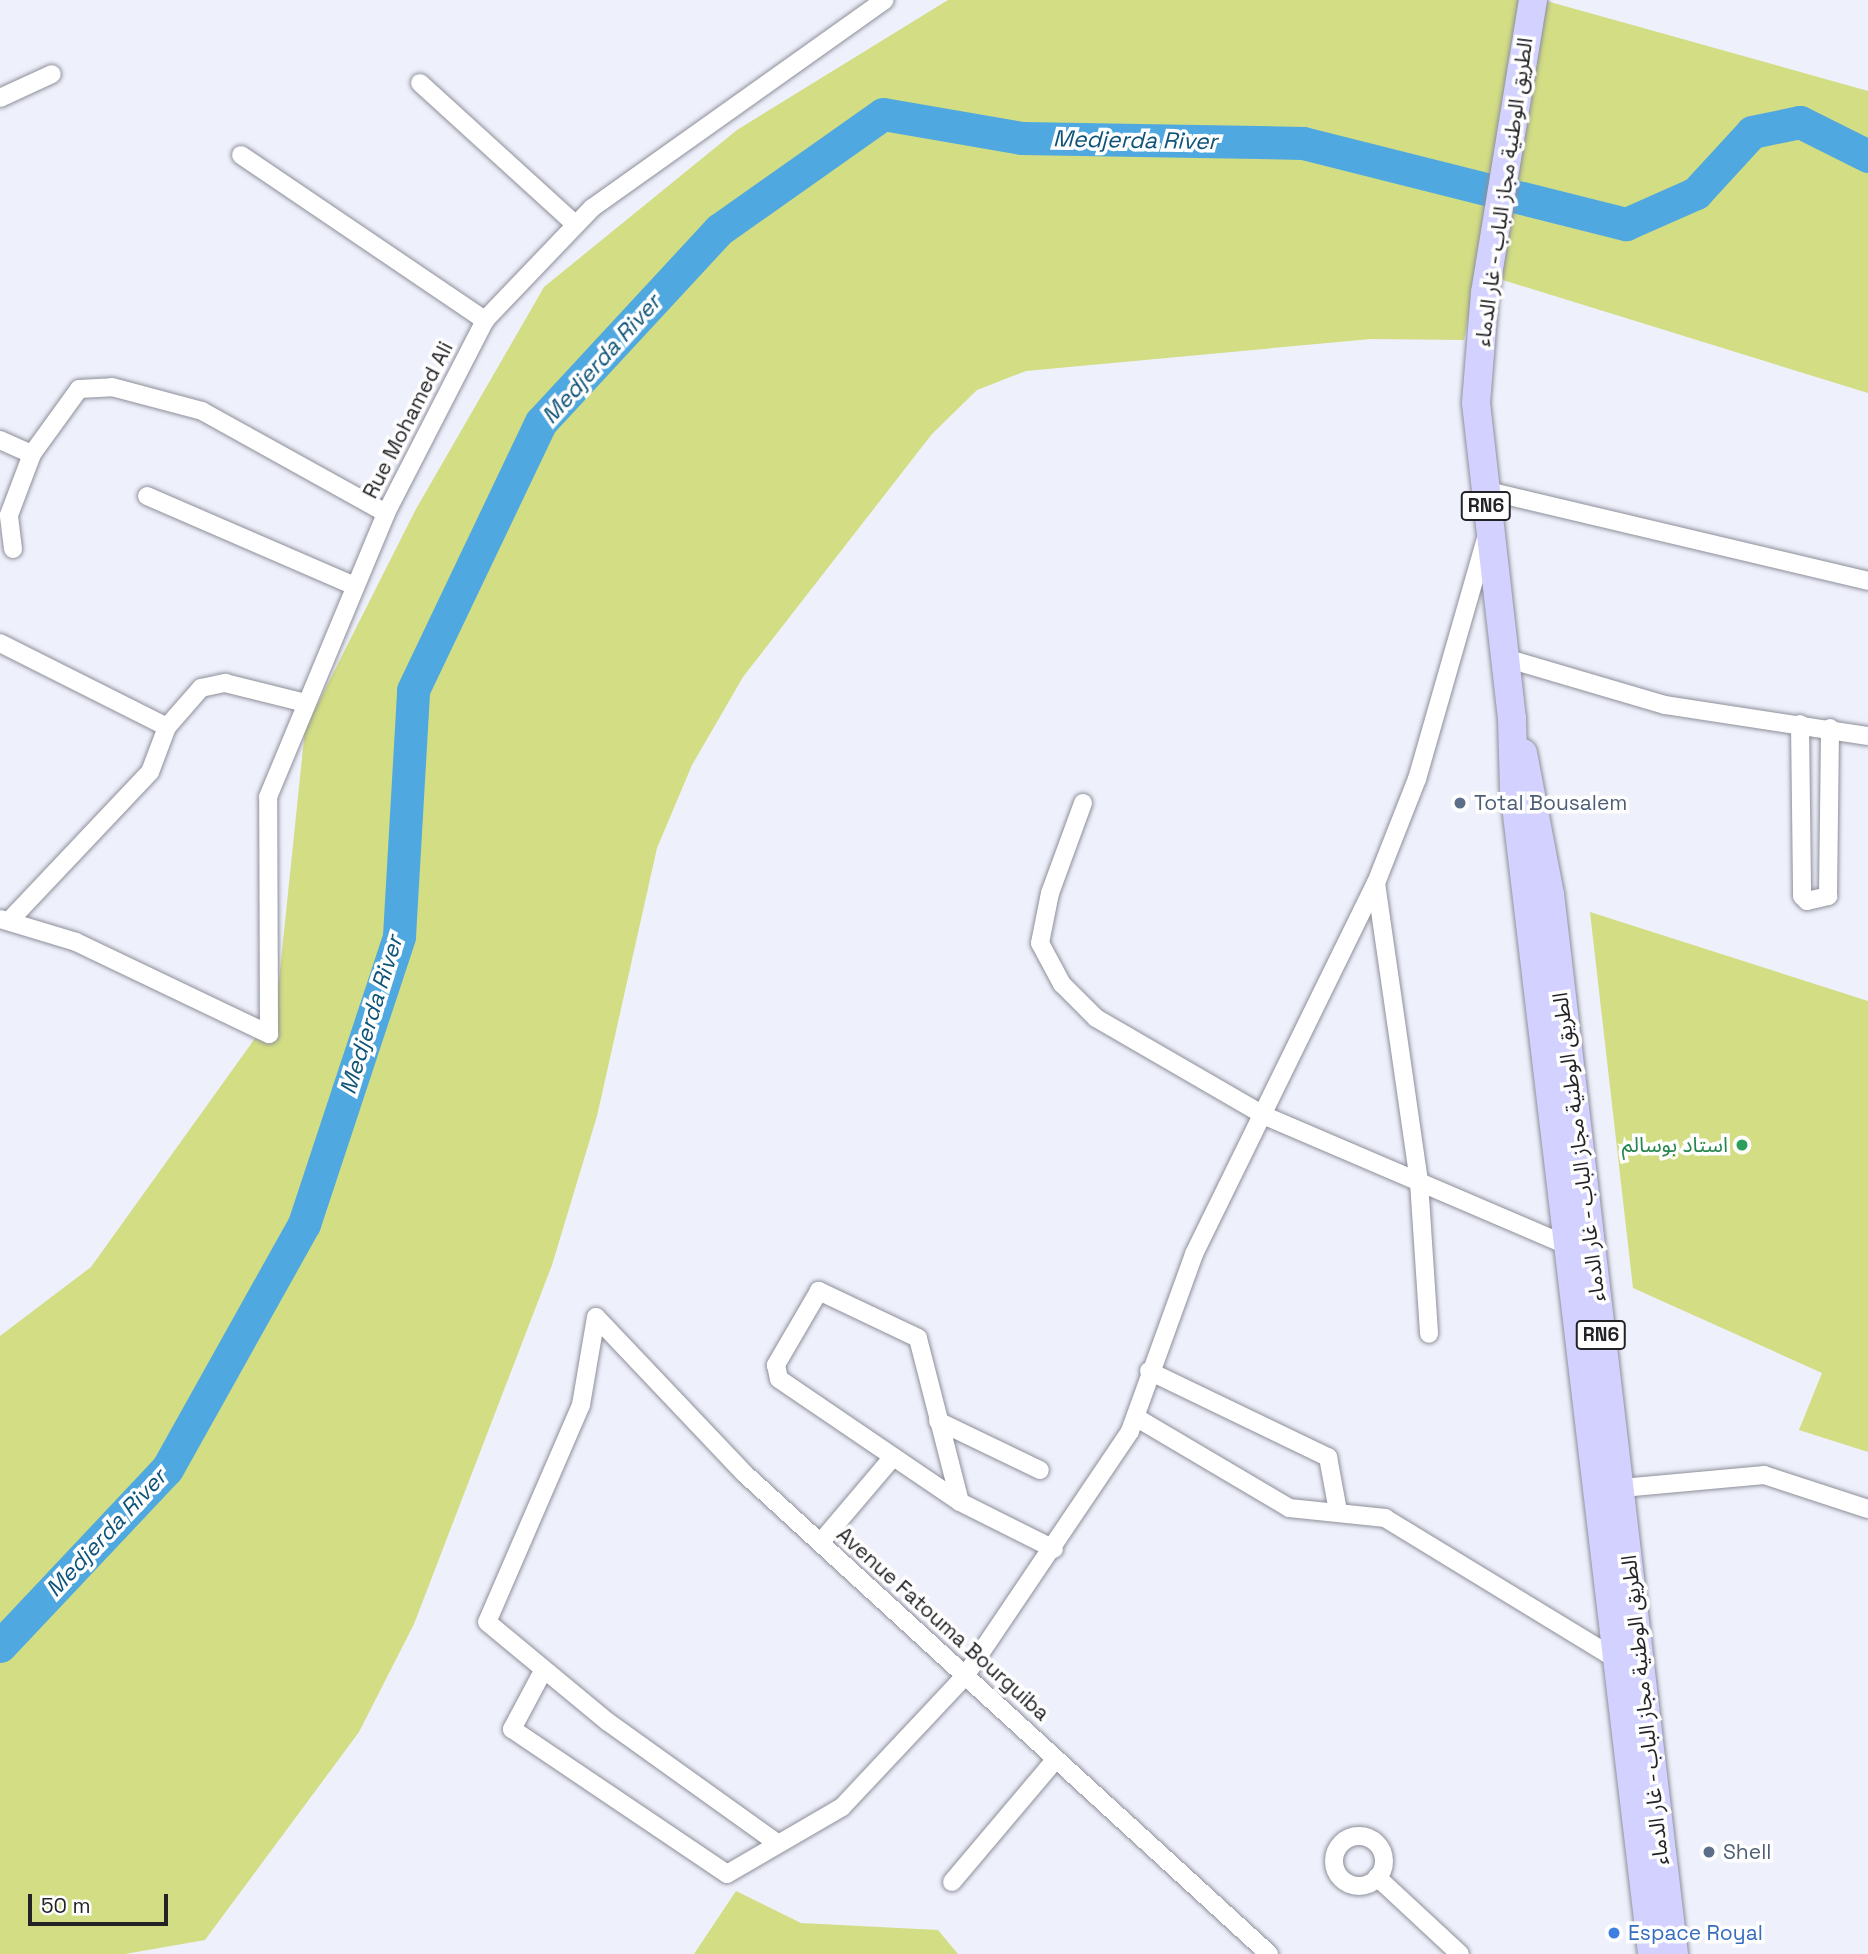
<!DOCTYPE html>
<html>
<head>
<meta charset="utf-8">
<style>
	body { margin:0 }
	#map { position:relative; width:1868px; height:1954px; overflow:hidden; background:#eef0fb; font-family:"Space Grotesk","Noto Sans Arabic",sans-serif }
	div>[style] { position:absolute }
	.green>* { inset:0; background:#d2dd84 }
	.river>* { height:33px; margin:-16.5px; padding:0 16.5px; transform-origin:16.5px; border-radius:16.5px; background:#50a8e0 }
	.roads { filter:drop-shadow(0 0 2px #8d8f99) drop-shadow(0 0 2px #8d8f99) }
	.street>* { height:18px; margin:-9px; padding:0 9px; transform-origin:9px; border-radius:9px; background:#fff }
	.street>.ring { margin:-9px; padding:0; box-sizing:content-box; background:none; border:18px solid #fff; border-radius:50% }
	.primary>* { height:28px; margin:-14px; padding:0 14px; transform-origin:14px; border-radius:14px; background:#d2d1ff }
	.dots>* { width:19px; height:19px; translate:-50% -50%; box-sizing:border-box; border:4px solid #fefefe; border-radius:50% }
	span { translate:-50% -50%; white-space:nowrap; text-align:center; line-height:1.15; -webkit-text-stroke:7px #fefefe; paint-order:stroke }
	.shield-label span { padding:2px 5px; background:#fefefe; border:2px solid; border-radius:5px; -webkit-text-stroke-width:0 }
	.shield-label { font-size:19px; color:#232327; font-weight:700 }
	.street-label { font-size:21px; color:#232327 }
	.service-label { font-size:21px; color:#4e5e75 }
	.left { translate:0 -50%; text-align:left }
	.leisure-label { font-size:21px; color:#27864d }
	.right { translate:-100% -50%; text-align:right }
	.shop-label { font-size:21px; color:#366cbe }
	.water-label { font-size:23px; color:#0e5378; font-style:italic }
	.scale { position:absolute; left:28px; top:1894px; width:140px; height:32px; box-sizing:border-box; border:4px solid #232327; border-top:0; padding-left:9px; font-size:21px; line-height:24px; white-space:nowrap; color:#232327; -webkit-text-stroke:5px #fefefe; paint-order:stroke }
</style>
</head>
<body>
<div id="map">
	<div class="green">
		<i style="clip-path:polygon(948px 0,1543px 0,1868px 91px,1868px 393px,1477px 272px,1464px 340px,1371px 339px,1026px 371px,977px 390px,932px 434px,743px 677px,692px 765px,657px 848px,597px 1116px,552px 1265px,414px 1624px,359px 1732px,205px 1940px,125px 1954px,0 1954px,0 1336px,91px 1267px,276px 1009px,305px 729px,416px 509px,544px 287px,737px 130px)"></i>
		<i style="clip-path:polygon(1590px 912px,1868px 1001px,1868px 1452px,1799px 1430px,1822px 1373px,1633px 1288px)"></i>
		<i style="clip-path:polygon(736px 1891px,801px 1923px,938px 1930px,958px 1954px,694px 1954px)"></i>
	</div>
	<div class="river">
		<i style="left:0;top:1646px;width:243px;rotate:-46.7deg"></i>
		<i style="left:167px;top:1469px;width:281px;rotate:-60.8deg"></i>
		<i style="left:304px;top:1224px;width:303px;rotate:-71.7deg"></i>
		<i style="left:399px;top:936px;width:246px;rotate:-86.7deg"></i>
		<i style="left:413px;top:690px;width:297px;rotate:-64.5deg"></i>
		<i style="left:541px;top:422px;width:263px;rotate:-47.2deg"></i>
		<i style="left:720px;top:229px;width:199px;rotate:-35.2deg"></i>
		<i style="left:883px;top:114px;width:141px;rotate:9.8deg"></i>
		<i style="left:1022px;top:138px;width:281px;rotate:1deg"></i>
		<i style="left:1303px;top:143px;width:333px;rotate:14.1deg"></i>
		<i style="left:1626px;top:224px;width:77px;rotate:-23.9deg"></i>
		<i style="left:1696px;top:193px;width:83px;rotate:-47.4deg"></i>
		<i style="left:1752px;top:132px;width:49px;rotate:-11.8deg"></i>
		<i style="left:1800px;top:122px;width:76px;rotate:26.6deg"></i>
	</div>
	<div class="roads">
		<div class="street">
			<i style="left:420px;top:83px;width:208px;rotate:42.3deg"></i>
			<i style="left:0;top:98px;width:57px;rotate:-24.8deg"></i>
			<i style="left:241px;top:155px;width:295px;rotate:34.1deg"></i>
			<i style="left:0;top:440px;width:35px;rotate:24deg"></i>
			<i style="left:32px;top:454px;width:80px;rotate:-54.1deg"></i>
			<i style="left:79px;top:389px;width:33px;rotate:-3deg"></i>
			<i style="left:112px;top:387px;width:93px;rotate:14.9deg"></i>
			<i style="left:202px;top:411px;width:210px;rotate:29deg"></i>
			<i style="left:1484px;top:490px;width:395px;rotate:13.3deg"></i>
			<i style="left:147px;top:496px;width:227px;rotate:23.4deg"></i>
			<i style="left:13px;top:549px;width:34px;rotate:-97deg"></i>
			<i style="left:9px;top:515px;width:65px;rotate:-69.3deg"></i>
			<i style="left:0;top:643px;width:187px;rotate:26.7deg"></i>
			<i style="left:1505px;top:658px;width:167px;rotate:16.4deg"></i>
			<i style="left:1665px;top:705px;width:205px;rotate:8.7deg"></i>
			<i style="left:1800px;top:724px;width:172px;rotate:89.3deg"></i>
			<i style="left:1802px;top:896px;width:7px;rotate:45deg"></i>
			<i style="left:1807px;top:901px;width:22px;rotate:-13deg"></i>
			<i style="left:1828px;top:896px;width:168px;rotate:-89.3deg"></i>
			<i style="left:1083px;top:803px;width:96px;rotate:110.1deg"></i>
			<i style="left:1050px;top:893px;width:51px;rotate:101.3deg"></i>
			<i style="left:1040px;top:943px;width:47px;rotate:61.8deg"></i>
			<i style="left:1062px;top:984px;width:48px;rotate:45deg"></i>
			<i style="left:1096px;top:1018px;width:193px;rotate:30.1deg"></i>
			<i style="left:1263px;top:1115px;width:337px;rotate:23.2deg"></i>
			<i style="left:1376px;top:883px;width:302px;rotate:81.8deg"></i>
			<i style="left:1419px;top:1182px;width:152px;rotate:86.2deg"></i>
			<i style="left:0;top:919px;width:79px;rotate:16.8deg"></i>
			<i style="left:76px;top:942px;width:214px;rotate:25.5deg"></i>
			<i style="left:269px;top:1034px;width:237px;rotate:-90.2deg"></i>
			<i style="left:268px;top:797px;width:308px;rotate:-67.4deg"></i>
			<i style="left:386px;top:513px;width:217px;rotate:-62.8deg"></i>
			<i style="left:485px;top:320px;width:155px;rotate:-46.3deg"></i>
			<i style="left:592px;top:208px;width:359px;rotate:-35.4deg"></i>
			<i style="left:10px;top:920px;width:204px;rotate:-46.6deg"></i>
			<i style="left:150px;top:772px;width:48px;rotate:-69.3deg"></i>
			<i style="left:167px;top:727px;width:52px;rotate:-48.9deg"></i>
			<i style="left:201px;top:688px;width:25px;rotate:-12deg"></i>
			<i style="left:225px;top:683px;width:82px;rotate:14deg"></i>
			<i style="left:596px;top:1317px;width:216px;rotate:46.5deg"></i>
			<i style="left:745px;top:1474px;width:711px;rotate:42.49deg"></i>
			<i style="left:596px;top:1317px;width:89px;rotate:99.7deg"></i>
			<i style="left:581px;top:1405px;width:236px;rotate:113.4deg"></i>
			<i style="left:487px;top:1622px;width:157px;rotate:39.6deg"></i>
			<i style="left:608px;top:1722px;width:204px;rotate:35.6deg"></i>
			<i style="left:1149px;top:1371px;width:199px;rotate:25.7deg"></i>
			<i style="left:1328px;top:1457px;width:55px;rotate:79.5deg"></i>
			<i style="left:1137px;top:1418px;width:177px;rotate:30.6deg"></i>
			<i style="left:1289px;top:1508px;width:97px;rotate:5.9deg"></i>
			<i style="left:1385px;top:1518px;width:279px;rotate:31.4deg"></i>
			<i style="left:938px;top:1421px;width:113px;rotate:25.7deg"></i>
			<i style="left:1622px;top:1488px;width:143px;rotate:-5.2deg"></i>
			<i style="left:1764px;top:1475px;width:109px;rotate:18.1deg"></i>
			<i style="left:960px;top:1502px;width:169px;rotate:-104.4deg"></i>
			<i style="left:918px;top:1338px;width:110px;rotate:-154.6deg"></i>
			<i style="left:819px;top:1291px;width:86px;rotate:120.2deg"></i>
			<i style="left:776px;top:1365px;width:14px;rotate:78deg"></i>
			<i style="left:779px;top:1379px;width:219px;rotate:34.2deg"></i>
			<i style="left:960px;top:1502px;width:105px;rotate:26.6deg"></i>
			<i style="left:820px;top:1543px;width:111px;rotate:-49.7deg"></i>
			<i style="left:543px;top:1671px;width:66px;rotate:118.1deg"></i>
			<i style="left:512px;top:1729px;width:259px;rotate:34deg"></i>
			<i style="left:727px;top:1874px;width:133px;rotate:-30.2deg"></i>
			<i style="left:842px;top:1807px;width:180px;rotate:-46.8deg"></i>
			<i style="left:965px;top:1676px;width:295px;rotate:-56deg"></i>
			<i style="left:1130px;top:1431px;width:188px;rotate:-70.1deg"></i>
			<i style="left:1194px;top:1254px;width:413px;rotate:-63.9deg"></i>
			<i style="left:1376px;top:883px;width:112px;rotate:-68.5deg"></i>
			<i style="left:1417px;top:779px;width:250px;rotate:-74deg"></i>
			<i class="ring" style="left:1334px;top:1836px;width:32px;height:32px"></i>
			<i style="left:1377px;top:1877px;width:113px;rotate:42.9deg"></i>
			<i style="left:952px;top:1882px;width:161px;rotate:-49.8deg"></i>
		</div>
		<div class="primary">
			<i style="left:1533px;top:0;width:297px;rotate:99.3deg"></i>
			<i style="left:1485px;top:293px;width:110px;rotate:94.7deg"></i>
			<i style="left:1476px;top:403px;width:317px;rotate:83.5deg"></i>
			<i style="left:1512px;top:718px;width:71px;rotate:88.4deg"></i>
			<i style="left:1514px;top:789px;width:1173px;rotate:83.24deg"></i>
			<i style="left:1523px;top:753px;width:144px;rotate:79.2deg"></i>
			<i style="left:1550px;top:894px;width:1067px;rotate:83.33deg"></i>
		</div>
	</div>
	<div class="dots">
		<i style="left:1460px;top:803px;background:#5c6f8a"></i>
		<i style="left:1742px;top:1145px;background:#2e9e5b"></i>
		<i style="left:1709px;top:1852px;background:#5c6f8a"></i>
		<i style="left:1614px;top:1933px;background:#3f7fe0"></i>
	</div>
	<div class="shield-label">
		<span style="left:1486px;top:506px">RN6</span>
		<span style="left:1601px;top:1335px">RN6</span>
	</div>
	<div class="street-label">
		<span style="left:1504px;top:192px;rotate:-82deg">الطريق الوطنية مجاز الباب - غار الدماء</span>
		<span style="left:408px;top:420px;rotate:-63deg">Rue Mohamed Ali</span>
		<span style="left:1579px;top:1147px;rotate:-97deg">الطريق الوطنية مجاز الباب - غار الدماء</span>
		<span style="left:943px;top:1624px;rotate:42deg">Avenue Fatouma Bourguiba</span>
		<span style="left:1645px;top:1710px;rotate:-96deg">الطريق الوطنية مجاز الباب - غار الدماء</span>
	</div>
	<div class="service-label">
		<span class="left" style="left:1474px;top:803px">Total Bousalem</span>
		<span class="left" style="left:1723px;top:1852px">Shell</span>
	</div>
	<div class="leisure-label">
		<span class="right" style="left:1728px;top:1145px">استاد بوسالم</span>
	</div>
	<div class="shop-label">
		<span class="left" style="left:1628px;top:1933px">Espace Royal</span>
	</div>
	<div class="water-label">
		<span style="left:1135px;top:140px;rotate:1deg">Medjerda River</span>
		<span style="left:601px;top:359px;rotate:-48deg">Medjerda River</span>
		<span style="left:371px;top:1015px;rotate:-73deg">Medjerda River</span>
		<span style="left:106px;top:1533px;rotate:-47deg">Medjerda River</span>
	</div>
	<div class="scale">50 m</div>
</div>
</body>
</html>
